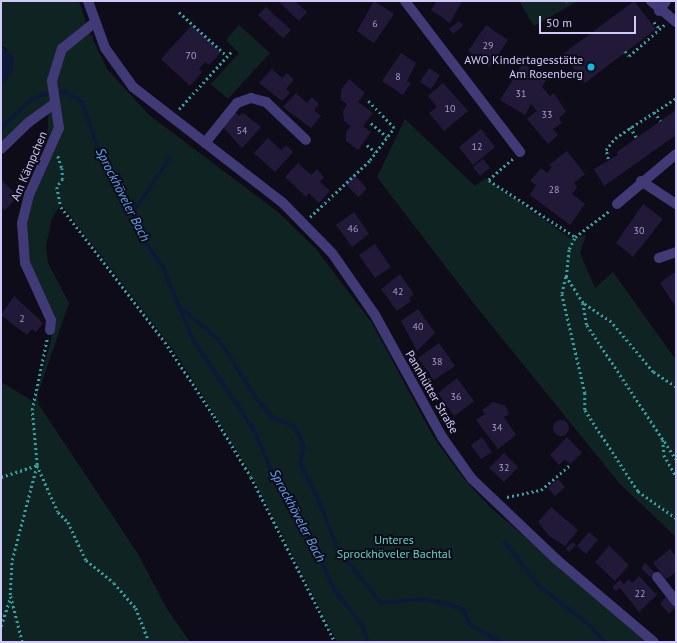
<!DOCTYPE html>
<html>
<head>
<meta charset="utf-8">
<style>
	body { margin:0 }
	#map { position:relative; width:677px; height:643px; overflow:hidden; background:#0f0c1a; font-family:"PT Sans",sans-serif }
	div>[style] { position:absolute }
	.green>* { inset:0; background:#102323 }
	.water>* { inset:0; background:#0d1a37 }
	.stream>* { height:4px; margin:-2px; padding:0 2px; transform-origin:2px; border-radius:2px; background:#0d1a37 }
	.building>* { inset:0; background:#221939 }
	.round { border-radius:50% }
	.path>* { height:2.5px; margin-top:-1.25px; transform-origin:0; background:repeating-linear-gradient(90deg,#35a2a3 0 2px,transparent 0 5px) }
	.minor>* { height:10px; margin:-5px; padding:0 5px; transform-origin:5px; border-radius:5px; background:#403a76 }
	.dots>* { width:11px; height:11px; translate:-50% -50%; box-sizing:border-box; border:2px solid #0f0c1a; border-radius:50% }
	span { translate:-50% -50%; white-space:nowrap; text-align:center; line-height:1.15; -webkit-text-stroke:4px #0f0c1a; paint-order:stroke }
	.number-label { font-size:10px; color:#a69dca }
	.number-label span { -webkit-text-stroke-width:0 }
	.poi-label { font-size:12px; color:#d2c9fb }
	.right { translate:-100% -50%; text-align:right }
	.street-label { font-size:12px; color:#d2c9fb }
	.park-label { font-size:12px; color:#5cd4be }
	.water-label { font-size:13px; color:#5fa5f3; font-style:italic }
	.frame { position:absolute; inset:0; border:2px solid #d2c9fb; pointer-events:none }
	.scale { position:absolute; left:539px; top:16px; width:97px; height:18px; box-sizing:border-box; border:2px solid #d2c9fb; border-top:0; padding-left:5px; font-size:12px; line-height:14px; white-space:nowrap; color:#d2c9fb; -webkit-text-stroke:3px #0f0c1a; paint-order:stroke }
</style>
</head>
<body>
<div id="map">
	<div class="green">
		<i style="clip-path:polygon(1px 1px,79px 1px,86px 23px,60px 46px,63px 52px,89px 31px,107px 69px,148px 114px,279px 213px,316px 249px,372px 323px,434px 438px,464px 479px,491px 508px,650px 642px,337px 642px,252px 476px,215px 415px,172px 348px,61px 204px,52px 218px,46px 246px,48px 263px,69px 303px,37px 396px,39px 405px,138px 554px,167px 609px,190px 642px,1px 642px,1px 382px,34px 402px,54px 329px,27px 262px,24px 233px,47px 144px,49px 102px,1px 143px,1px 85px,13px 71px,6px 48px,1px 46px)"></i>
		<i style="clip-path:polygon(519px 1px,578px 1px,534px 26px)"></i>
		<i style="clip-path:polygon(239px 25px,270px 53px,228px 99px,211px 84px,239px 53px,226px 40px)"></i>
		<i style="clip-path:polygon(405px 119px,475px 186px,486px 178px,571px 239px,586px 235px,580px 253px,595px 288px,613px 272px,676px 360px,676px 537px,620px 484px,475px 305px,377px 177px)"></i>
	</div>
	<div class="water">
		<i style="clip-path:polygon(1px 46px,14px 57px,13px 71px,1px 85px)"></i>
	</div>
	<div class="stream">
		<i style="left:1px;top:128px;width:41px;rotate:-43deg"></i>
		<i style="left:31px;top:100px;width:14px;rotate:-25deg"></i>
		<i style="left:44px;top:94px;width:22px;rotate:-5deg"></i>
		<i style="left:66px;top:92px;width:19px;rotate:32deg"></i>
		<i style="left:82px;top:102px;width:56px;rotate:71.2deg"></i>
		<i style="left:100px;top:155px;width:67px;rotate:60.4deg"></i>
		<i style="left:133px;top:213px;width:25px;rotate:72deg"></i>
		<i style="left:141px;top:237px;width:37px;rotate:54deg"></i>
		<i style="left:163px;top:267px;width:79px;rotate:67.7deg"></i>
		<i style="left:193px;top:340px;width:107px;rotate:55.7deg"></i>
		<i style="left:253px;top:428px;width:65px;rotate:66.6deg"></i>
		<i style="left:279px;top:488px;width:62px;rotate:57.6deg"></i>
		<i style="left:312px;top:540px;width:54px;rotate:65.8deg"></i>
		<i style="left:334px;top:589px;width:48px;rotate:52.7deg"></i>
		<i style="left:363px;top:627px;width:16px;rotate:72deg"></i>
		<i style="left:133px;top:213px;width:67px;rotate:-56.5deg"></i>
		<i style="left:180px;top:307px;width:51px;rotate:40.2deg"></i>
		<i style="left:219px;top:340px;width:69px;rotate:57.5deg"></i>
		<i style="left:256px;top:398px;width:25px;rotate:50deg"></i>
		<i style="left:272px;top:417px;width:24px;rotate:22deg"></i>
		<i style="left:294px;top:426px;width:22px;rotate:63deg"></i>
		<i style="left:304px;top:446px;width:18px;rotate:103deg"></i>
		<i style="left:300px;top:464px;width:38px;rotate:62deg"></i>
		<i style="left:318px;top:498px;width:53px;rotate:69.2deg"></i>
		<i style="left:337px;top:548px;width:70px;rotate:51.3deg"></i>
		<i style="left:381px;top:603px;width:42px;rotate:-5.4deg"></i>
		<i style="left:423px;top:599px;width:21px;rotate:11deg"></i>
		<i style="left:444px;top:603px;width:20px;rotate:18deg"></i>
		<i style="left:463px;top:609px;width:17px;rotate:66deg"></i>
		<i style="left:470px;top:625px;width:35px;rotate:29deg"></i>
		<i style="left:505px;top:542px;width:54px;rotate:52.5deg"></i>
		<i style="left:538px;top:585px;width:62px;rotate:37.8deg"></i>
		<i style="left:587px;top:623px;width:26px;rotate:47deg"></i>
	</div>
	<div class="building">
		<i style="clip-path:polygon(278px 1px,295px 1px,307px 12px,299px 21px)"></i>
		<i style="clip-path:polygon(374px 1px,394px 14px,374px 43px,357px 31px)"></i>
		<i style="clip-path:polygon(437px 1px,462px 1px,450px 23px,431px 10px)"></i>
		<i style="clip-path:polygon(634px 1px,656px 29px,585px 83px,563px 54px)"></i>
		<i style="clip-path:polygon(266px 7px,291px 30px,283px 38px,258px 15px)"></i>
		<i style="clip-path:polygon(459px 21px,463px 26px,453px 34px,449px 29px)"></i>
		<i style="clip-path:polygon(192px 25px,221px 52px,209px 65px,205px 62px,199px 69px,202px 72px,190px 86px,161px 59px)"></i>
		<i style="clip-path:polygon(486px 25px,508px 40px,490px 67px,468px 51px)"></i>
		<i style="clip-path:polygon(401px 53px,416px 63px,407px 81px,411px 83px,403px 95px,382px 81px)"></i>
		<i style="clip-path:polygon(523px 63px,546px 80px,542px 87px,550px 96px,554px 93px,566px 112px,559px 118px,562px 123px,553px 129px,558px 135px,548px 144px,527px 119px,537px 111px,531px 104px,525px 115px,500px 100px)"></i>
		<i style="clip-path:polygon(429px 68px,440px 75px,431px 89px,420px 82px)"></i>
		<i style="clip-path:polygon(272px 69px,282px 78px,287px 73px,294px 80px,286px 89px,290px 93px,282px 101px,259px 83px)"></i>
		<i style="clip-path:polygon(349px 79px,365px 93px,358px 102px,373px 113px,363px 126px,371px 132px,358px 150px,346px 141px,346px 132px,351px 126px,344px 121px,343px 111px,347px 104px,341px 100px,341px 90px)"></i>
		<i style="clip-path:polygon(443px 83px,468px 111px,444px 131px,429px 113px,437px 107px,428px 96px)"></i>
		<i style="clip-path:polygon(296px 93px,307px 103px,312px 97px,319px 104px,314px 110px,321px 116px,311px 128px,283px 107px)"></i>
		<i style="clip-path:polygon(676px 110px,676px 135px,604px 186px,594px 169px,618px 155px,617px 152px)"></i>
		<i style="clip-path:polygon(235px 112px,239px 116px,243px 113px,261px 127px,242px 148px,222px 126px)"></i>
		<i style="clip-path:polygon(481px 129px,495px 147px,473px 165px,459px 147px)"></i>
		<i style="clip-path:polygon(268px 138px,281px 150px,286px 145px,293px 152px,275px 172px,254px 153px)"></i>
		<i style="clip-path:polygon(567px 151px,585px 174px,574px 183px,577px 187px,572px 194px,585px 204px,570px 225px,530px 195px,536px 185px,530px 181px,541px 168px,547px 173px,552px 167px,549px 165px)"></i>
		<i style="clip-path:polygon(483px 159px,490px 168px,480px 176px,473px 167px)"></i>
		<i style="clip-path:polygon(298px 163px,311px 175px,317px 169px,324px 177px,320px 182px,330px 191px,319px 203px,309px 193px,306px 197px,285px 177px)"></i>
		<i style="clip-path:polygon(354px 174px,367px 189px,358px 197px,345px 183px)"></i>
		<i style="clip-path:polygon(1px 180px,18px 196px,5px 210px,1px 207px)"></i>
		<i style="clip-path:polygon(643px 204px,663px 219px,633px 257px,616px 243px)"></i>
		<i style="clip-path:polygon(354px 212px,369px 234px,352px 247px,336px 225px)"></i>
		<i style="clip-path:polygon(375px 244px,391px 267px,375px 278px,359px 255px)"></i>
		<i style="clip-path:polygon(676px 271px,676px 307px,660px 283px)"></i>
		<i style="clip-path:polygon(400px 274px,414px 294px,409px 298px,411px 301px,397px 311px,381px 289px)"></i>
		<i style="clip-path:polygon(14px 296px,43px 323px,36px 332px,32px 329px,27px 335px,1px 315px)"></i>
		<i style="clip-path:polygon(418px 309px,435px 333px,417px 351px,401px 321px)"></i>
		<i style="clip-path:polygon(439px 343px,455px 366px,434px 380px,418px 358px)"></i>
		<i style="clip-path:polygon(457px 378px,474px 401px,454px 416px,438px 393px)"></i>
		<i style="clip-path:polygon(493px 402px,505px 406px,509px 414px,504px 417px,516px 435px,498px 449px,476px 420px,485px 414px,482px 410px)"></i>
		<i class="round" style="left:553px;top:420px;width:16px;height:16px"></i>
		<i style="clip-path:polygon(482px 437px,492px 452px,481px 459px,471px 445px)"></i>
		<i style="clip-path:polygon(567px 437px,582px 453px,570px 464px,565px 459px,559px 465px,550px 455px)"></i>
		<i style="clip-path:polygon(504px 453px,518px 467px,504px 482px,489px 468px)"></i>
		<i style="clip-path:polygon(558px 479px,565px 487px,555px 496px,548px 488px)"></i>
		<i style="clip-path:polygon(551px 507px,578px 530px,565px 546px,549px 536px,538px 522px)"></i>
		<i style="clip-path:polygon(589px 532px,598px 540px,586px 554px,577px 546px)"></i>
		<i style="clip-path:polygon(573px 542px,576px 545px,569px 552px,566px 548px)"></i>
		<i style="clip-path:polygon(609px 546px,629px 565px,615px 581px,595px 562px)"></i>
		<i style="clip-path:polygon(670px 549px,676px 557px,676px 572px,666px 579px,653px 563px)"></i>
		<i style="clip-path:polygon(645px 563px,655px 573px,650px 577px,641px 568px)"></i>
		<i style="clip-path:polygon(639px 576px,657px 595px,639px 612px,620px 588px,616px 591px,612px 587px,620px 580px,624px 584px,629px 579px,632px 583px)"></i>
		<i style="clip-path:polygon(667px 596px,676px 607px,669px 614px,660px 603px)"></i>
	</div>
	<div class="path">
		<i style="left:567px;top:1px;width:1px;rotate:90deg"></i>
		<i style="left:179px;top:12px;width:65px;rotate:42.5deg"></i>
		<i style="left:654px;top:22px;width:9px;rotate:49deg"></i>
		<i style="left:625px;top:51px;width:6px;rotate:51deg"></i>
		<i style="left:629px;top:56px;width:47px;rotate:-41.5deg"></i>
		<i style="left:179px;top:109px;width:79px;rotate:-47.6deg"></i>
		<i style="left:654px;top:112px;width:11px;rotate:52deg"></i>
		<i style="left:371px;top:123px;width:21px;rotate:41deg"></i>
		<i style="left:630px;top:127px;width:13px;rotate:58deg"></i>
		<i style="left:367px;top:145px;width:11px;rotate:38deg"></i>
		<i style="left:58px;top:156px;width:13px;rotate:72deg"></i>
		<i style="left:62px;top:168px;width:11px;rotate:85deg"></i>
		<i style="left:63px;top:179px;width:10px;rotate:127deg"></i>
		<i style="left:57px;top:187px;width:20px;rotate:79deg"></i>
		<i style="left:61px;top:207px;width:170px;rotate:52.4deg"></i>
		<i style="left:165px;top:342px;width:89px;rotate:56.5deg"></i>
		<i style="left:214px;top:416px;width:71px;rotate:58.8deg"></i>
		<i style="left:251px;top:477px;width:185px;rotate:63deg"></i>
		<i style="left:513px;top:159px;width:32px;rotate:139deg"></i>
		<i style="left:489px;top:180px;width:103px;rotate:33.5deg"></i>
		<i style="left:575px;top:237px;width:43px;rotate:-37.4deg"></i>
		<i style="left:608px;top:159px;width:9px;rotate:-103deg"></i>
		<i style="left:606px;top:150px;width:15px;rotate:-53deg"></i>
		<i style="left:615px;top:138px;width:73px;rotate:-33.3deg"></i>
		<i style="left:310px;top:217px;width:83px;rotate:-43.5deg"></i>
		<i style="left:370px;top:160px;width:40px;rotate:-53deg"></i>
		<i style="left:394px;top:128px;width:40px;rotate:-134deg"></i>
		<i style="left:566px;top:277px;width:28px;rotate:-84deg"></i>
		<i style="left:569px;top:249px;width:13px;rotate:-63deg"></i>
		<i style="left:583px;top:303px;width:31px;rotate:-123deg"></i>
		<i style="left:566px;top:277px;width:17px;rotate:103deg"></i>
		<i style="left:562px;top:294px;width:102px;rotate:76.9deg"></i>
		<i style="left:585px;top:393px;width:17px;rotate:90deg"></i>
		<i style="left:585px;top:410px;width:97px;rotate:56.8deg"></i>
		<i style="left:638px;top:491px;width:47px;rotate:35.4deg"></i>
		<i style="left:676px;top:387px;width:27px;rotate:-147deg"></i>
		<i style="left:653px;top:372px;width:65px;rotate:-130deg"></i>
		<i style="left:611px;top:322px;width:34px;rotate:-146deg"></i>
		<i style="left:583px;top:303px;width:22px;rotate:80deg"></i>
		<i style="left:587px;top:325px;width:161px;rotate:56.4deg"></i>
		<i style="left:663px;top:440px;width:15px;rotate:86deg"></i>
		<i style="left:664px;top:455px;width:24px;rotate:60deg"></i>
		<i style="left:1px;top:477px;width:38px;rotate:-18deg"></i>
		<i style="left:37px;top:465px;width:51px;rotate:65.9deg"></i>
		<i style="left:58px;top:512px;width:14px;rotate:45deg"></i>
		<i style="left:68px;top:522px;width:42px;rotate:64.7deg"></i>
		<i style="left:86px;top:560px;width:36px;rotate:39deg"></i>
		<i style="left:114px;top:583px;width:33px;rotate:49deg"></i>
		<i style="left:136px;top:608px;width:36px;rotate:69deg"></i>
		<i style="left:507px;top:497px;width:35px;rotate:-12deg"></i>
		<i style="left:541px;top:490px;width:37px;rotate:-41deg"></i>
		<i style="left:1px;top:626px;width:29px;rotate:-72deg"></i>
		<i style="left:22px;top:642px;width:49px;rotate:-104.3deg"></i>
		<i style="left:10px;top:595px;width:35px;rotate:-87deg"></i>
		<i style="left:12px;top:560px;width:98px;rotate:-75.3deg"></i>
		<i style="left:37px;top:465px;width:55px;rotate:-95.2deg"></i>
		<i style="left:32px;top:410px;width:73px;rotate:-78.1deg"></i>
	</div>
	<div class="minor">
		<i style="left:88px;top:1px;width:50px;rotate:70.1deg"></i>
		<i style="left:105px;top:48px;width:48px;rotate:54.3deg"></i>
		<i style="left:133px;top:87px;width:188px;rotate:37.7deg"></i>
		<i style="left:282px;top:202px;width:71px;rotate:45.6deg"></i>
		<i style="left:332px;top:253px;width:75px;rotate:55.3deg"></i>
		<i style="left:375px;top:315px;width:139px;rotate:61.2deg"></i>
		<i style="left:442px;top:437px;width:52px;rotate:54.5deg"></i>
		<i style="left:472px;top:479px;width:116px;rotate:43.6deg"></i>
		<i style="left:556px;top:559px;width:128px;rotate:40.3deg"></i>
		<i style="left:405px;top:1px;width:190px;rotate:52.7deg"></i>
		<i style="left:651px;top:1px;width:33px;rotate:40deg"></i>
		<i style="left:659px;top:11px;width:12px;rotate:-55deg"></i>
		<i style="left:205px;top:143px;width:51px;rotate:-51.3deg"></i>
		<i style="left:237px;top:103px;width:15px;rotate:-20deg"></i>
		<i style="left:251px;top:98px;width:16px;rotate:15deg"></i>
		<i style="left:266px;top:102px;width:55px;rotate:43.5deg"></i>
		<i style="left:1px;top:149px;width:39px;rotate:-44deg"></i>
		<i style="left:29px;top:122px;width:32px;rotate:-36deg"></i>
		<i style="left:641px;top:181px;width:42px;rotate:33.3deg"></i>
		<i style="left:617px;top:204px;width:77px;rotate:-40.3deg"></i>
		<i style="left:659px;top:258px;width:18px;rotate:-19deg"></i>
		<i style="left:50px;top:330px;width:10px;rotate:-84deg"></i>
		<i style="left:51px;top:320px;width:63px;rotate:-114.5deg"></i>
		<i style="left:25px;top:263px;width:40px;rotate:-94.3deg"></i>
		<i style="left:22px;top:223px;width:29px;rotate:-76deg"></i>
		<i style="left:29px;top:195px;width:73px;rotate:-65.9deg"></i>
		<i style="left:59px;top:128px;width:48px;rotate:-98.5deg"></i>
		<i style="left:52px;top:81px;width:34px;rotate:-73deg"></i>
		<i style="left:62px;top:49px;width:41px;rotate:-39.1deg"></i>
		<i style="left:657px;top:577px;width:31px;rotate:52deg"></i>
	</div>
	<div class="dots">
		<i style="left:591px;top:67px;background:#11bddf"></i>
	</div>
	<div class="number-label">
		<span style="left:375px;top:24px">6</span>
		<span style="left:488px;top:46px">29</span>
		<span style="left:191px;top:56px">70</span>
		<span style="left:398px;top:77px">8</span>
		<span style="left:521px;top:94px">31</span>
		<span style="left:450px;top:109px">10</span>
		<span style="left:547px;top:115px">33</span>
		<span style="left:242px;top:131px">54</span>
		<span style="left:477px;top:147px">12</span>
		<span style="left:554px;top:190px">28</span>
		<span style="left:353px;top:229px">46</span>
		<span style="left:639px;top:231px">30</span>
		<span style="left:398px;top:292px">42</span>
		<span style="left:22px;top:319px">2</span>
		<span style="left:418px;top:327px">40</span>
		<span style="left:437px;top:362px">38</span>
		<span style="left:456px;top:397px">36</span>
		<span style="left:497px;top:428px">34</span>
		<span style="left:504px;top:468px">32</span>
		<span style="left:640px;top:594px">22</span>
	</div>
	<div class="poi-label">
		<span class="right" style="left:583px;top:67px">AWO Kindertagesstätte<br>Am Rosenberg</span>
	</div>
	<div class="street-label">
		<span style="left:29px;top:166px;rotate:-67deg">Am Kämpchen</span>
		<span style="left:432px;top:392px;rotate:60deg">Pannhütter Straße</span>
	</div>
	<div class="park-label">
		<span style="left:394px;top:547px">Unteres<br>Sprockhöveler Bachtal</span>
	</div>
	<div class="water-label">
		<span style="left:122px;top:195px;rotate:63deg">Sprockhöveler Bach</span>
		<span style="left:297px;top:516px;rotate:62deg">Sprockhöveler Bach</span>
	</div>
	<div class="frame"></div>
	<div class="scale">50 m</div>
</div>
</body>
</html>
